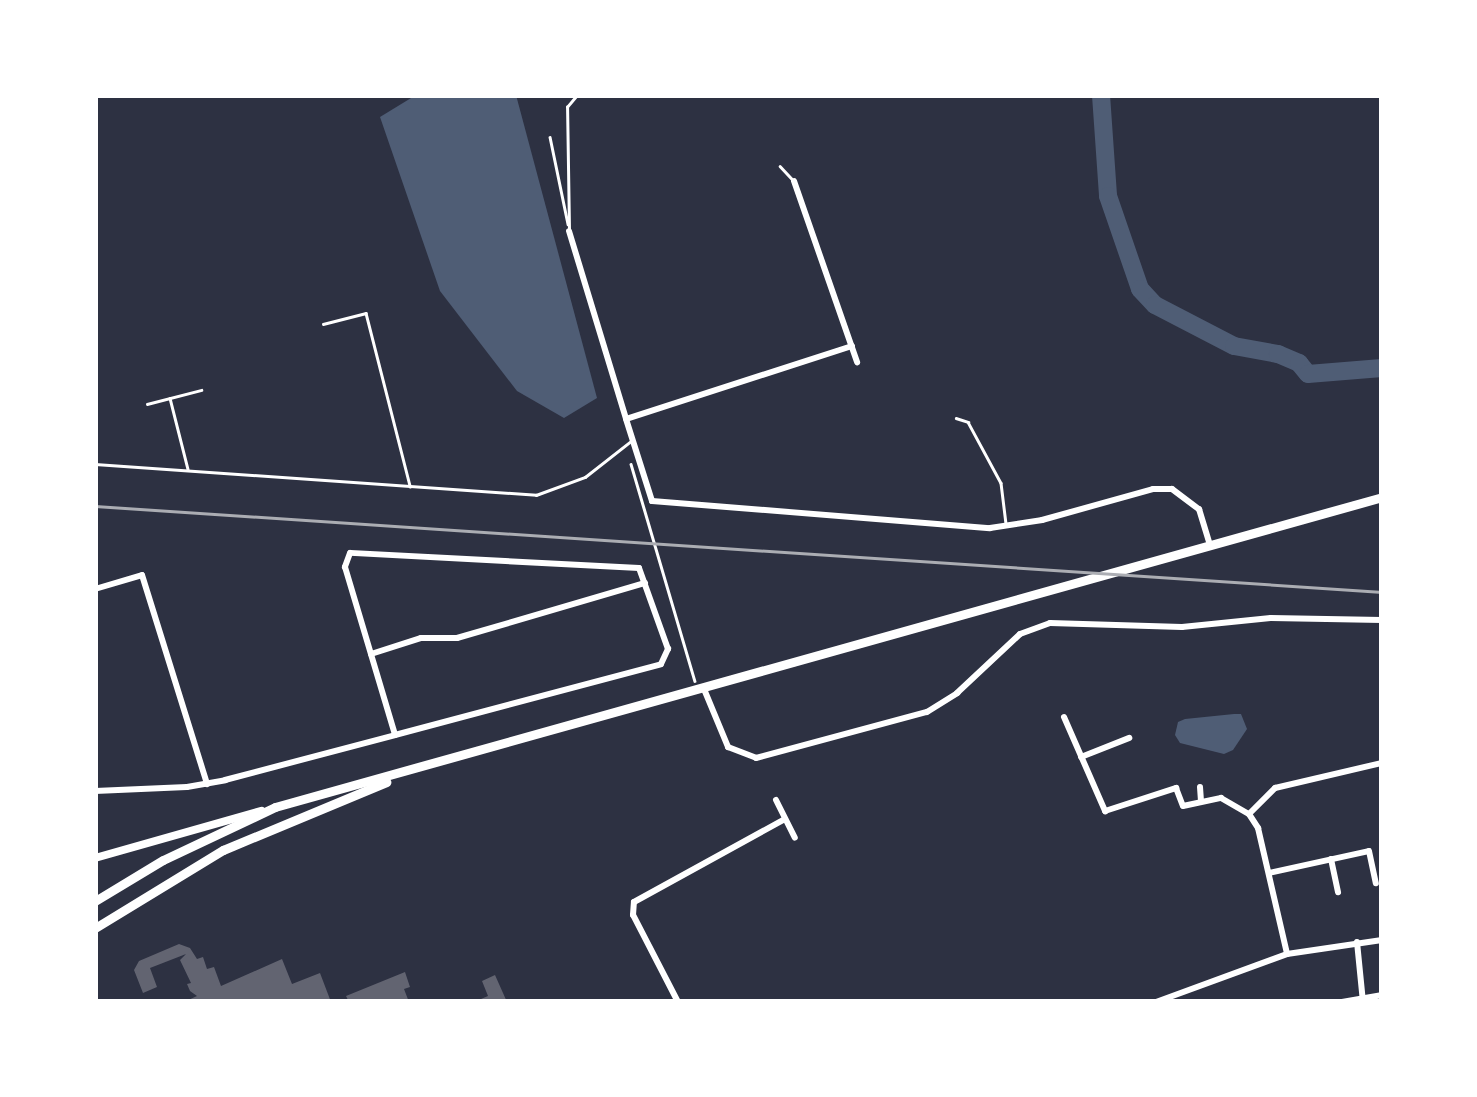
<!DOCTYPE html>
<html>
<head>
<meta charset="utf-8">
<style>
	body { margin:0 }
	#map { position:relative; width:1477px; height:1097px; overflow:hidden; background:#2d3142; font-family:"Titillium Web",sans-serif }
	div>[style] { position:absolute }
	.water>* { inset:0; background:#4f5d75 }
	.river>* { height:18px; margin:-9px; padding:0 9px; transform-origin:9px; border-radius:9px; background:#4f5d75 }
	.building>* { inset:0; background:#626471 }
	.path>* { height:2.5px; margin:-1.25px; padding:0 1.25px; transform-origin:1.25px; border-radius:1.25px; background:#fff }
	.service>* { height:2.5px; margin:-1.25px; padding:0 1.25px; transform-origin:1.25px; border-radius:1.25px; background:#fff }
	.minor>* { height:6px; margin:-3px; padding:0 3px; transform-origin:3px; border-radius:3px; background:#fff }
	.tertiary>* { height:8px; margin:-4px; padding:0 4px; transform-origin:4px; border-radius:4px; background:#fff }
	.secondary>* { height:9px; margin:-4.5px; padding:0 4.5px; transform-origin:4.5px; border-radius:4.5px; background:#fff }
	.rail>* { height:2.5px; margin:-1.25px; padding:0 1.25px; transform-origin:1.25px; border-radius:1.25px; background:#abadb3 }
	span { translate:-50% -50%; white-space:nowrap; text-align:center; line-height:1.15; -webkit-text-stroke:8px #fff; paint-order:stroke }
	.frame { position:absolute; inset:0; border:98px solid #fff; pointer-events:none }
</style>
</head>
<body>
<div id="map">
	<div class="water">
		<i style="clip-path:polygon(416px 95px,516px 95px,597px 398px,564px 418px,517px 391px,440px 291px,380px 117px)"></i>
		<i style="clip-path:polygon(1234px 714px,1241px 714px,1247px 729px,1233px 750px,1224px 754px,1180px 743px,1175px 735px,1178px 722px,1185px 719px)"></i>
	</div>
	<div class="river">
		<i style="left:1101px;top:95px;width:101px;rotate:86deg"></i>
		<i style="left:1108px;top:196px;width:98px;rotate:71deg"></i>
		<i style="left:1140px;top:289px;width:22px;rotate:47deg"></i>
		<i style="left:1155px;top:305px;width:89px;rotate:27.4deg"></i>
		<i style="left:1234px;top:346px;width:45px;rotate:10.3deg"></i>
		<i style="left:1278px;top:354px;width:23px;rotate:23deg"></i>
		<i style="left:1299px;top:363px;width:14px;rotate:51deg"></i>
		<i style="left:1308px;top:374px;width:74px;rotate:-4.6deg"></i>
	</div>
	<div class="building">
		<i style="clip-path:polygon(179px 944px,190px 948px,197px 959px,203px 957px,207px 969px,214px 967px,221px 986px,282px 959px,292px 984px,320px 973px,331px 1002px,184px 1002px,197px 996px,190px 991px,187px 984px,191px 983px,180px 960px,186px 954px,150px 968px,157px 987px,143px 993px,134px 970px,139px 961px)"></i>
		<i style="clip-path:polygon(405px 972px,410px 987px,404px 989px,409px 1002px,349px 1002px,346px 996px)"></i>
		<i style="clip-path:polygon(495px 975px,507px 1002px,474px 1002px,488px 996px,482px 981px)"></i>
	</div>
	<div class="path">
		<i style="left:631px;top:464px;width:226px;rotate:73.6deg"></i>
	</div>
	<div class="service">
		<i style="left:550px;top:137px;width:89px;rotate:78.3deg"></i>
		<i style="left:780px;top:166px;width:19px;rotate:47deg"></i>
		<i style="left:569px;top:230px;width:123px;rotate:-90.9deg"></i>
		<i style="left:567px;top:107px;width:16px;rotate:-50deg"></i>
		<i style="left:323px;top:324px;width:44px;rotate:-14.3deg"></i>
		<i style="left:366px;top:313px;width:179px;rotate:75.7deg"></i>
		<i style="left:170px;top:398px;width:73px;rotate:75.8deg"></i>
		<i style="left:147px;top:404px;width:56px;rotate:-14.5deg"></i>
		<i style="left:956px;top:418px;width:13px;rotate:18deg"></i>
		<i style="left:968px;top:422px;width:69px;rotate:61.6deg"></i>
		<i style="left:1001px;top:483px;width:41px;rotate:83deg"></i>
		<i style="left:95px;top:464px;width:442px;rotate:4deg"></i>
		<i style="left:536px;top:495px;width:52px;rotate:-20.2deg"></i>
		<i style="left:585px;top:477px;width:58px;rotate:-38deg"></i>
	</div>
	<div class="minor">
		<i style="left:794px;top:181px;width:192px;rotate:70.8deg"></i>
		<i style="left:569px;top:231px;width:196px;rotate:73.1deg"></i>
		<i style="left:852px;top:346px;width:237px;rotate:162.1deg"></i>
		<i style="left:626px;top:419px;width:86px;rotate:72.4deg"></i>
		<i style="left:652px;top:501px;width:339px;rotate:4.6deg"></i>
		<i style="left:990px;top:528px;width:53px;rotate:-8.7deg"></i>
		<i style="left:1042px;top:520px;width:115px;rotate:-15.6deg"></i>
		<i style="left:1153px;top:489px;width:19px"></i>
		<i style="left:1172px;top:489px;width:34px;rotate:37deg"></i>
		<i style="left:1199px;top:509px;width:39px;rotate:73deg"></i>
		<i style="left:95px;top:589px;width:49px;rotate:-16.6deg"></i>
		<i style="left:142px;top:575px;width:219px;rotate:72.7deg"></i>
		<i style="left:371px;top:654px;width:52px;rotate:-17.7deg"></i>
		<i style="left:421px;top:638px;width:36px"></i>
		<i style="left:457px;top:638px;width:196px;rotate:-16.3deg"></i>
		<i style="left:704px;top:689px;width:63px;rotate:67.5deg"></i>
		<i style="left:728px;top:747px;width:30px;rotate:21deg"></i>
		<i style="left:756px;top:758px;width:177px;rotate:-15.1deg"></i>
		<i style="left:927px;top:712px;width:36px;rotate:-32deg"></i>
		<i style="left:957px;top:693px;width:86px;rotate:-43.1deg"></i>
		<i style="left:1020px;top:634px;width:32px;rotate:-20deg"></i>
		<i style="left:1050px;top:623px;width:132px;rotate:1.7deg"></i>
		<i style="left:1182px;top:627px;width:89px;rotate:-5.8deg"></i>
		<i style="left:1271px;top:618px;width:111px;rotate:1deg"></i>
		<i style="left:1064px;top:717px;width:103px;rotate:66.4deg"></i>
		<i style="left:1105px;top:811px;width:75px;rotate:-17.9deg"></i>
		<i style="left:1176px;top:788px;width:19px;rotate:69deg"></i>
		<i style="left:1183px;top:806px;width:39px;rotate:-12deg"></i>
		<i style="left:1221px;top:798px;width:32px;rotate:30deg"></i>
		<i style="left:1249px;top:814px;width:17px;rotate:57deg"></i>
		<i style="left:1258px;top:828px;width:129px;rotate:77deg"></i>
		<i style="left:1081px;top:757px;width:52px;rotate:-21.6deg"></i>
		<i style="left:1200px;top:787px;width:13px;rotate:86deg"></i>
		<i style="left:95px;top:791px;width:92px;rotate:-2.5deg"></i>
		<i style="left:187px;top:787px;width:39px;rotate:-10deg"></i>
		<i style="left:225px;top:780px;width:176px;rotate:-14.8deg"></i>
		<i style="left:395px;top:735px;width:275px;rotate:-14.9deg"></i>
		<i style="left:661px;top:664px;width:17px;rotate:-65deg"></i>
		<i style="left:668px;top:649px;width:86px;rotate:-109.7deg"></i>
		<i style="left:639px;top:568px;width:289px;rotate:-177deg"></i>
		<i style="left:350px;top:553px;width:15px;rotate:110deg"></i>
		<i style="left:345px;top:567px;width:175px;rotate:73.4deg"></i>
		<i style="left:776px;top:800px;width:42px;rotate:63.4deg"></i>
		<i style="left:1249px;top:814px;width:37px;rotate:-45deg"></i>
		<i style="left:1275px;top:788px;width:110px;rotate:-13.2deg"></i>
		<i style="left:1331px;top:859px;width:34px;rotate:78deg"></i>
		<i style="left:1269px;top:873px;width:102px;rotate:-12.4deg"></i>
		<i style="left:1369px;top:851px;width:33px;rotate:78deg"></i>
		<i style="left:1357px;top:942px;width:60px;rotate:84.3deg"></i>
		<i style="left:678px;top:1002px;width:98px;rotate:-117.3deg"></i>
		<i style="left:633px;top:915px;width:13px;rotate:-86deg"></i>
		<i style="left:634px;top:902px;width:172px;rotate:-28.8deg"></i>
		<i style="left:1156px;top:1002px;width:140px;rotate:-20.1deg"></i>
		<i style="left:1287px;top:954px;width:96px;rotate:-8.4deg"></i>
		<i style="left:1342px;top:1002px;width:41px;rotate:-9.9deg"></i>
	</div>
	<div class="tertiary">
		<i style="left:95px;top:858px;width:173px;rotate:-15.8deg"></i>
	</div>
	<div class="secondary">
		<i style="left:95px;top:901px;width:79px;rotate:-31.1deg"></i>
		<i style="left:163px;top:860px;width:124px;rotate:-25.3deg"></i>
		<i style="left:275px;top:807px;width:1150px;rotate:-15.64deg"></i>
		<i style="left:95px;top:928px;width:150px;rotate:-31.4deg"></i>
		<i style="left:223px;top:850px;width:177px;rotate:-22.6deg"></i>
	</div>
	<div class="rail">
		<i style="left:95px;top:506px;width:1290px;rotate:3.82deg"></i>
	</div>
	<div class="frame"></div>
</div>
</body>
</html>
